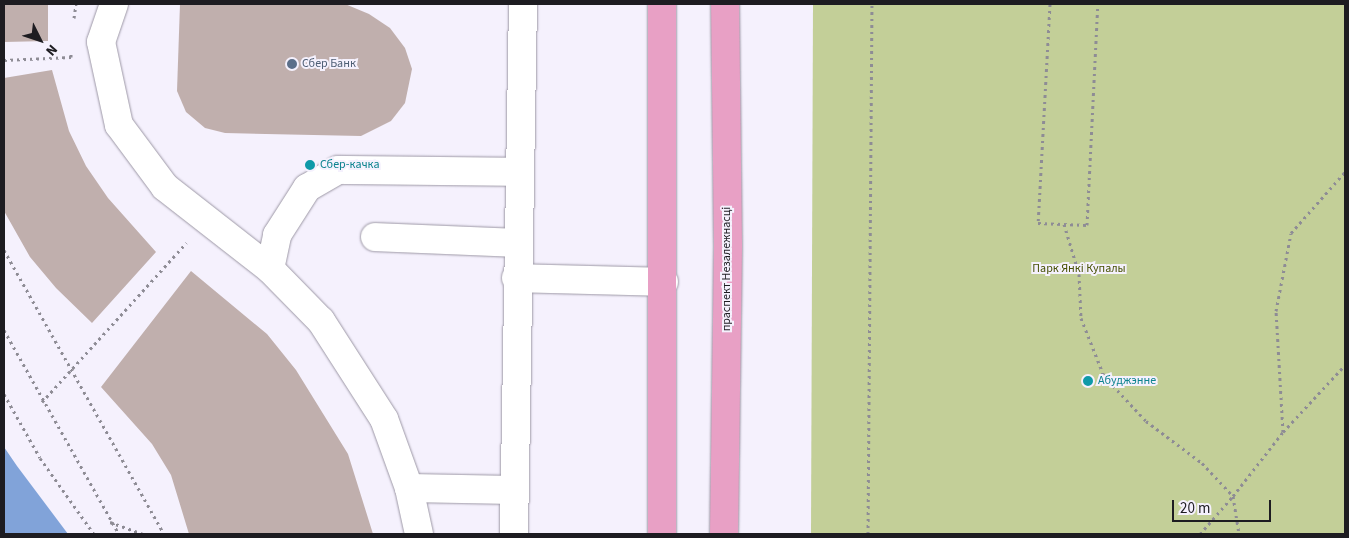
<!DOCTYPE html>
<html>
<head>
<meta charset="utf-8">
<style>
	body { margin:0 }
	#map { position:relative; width:1349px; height:538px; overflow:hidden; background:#f5f1fd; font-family:"Source Sans 3",sans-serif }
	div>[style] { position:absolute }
	.green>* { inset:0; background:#c3cf98 }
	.water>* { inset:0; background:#81a3d9 }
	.building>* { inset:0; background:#c0afad }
	.path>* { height:3px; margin-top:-1.5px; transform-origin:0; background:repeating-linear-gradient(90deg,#8e8c95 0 2.5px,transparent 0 6.5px) }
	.roads { filter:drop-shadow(0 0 1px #9d98a6) drop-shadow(0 0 1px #9d98a6) }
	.minor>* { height:28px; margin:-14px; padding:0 14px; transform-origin:14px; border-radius:14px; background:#fff }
	.major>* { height:28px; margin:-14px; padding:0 14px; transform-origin:14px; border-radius:14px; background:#e8a0c5 }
	.dots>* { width:14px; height:14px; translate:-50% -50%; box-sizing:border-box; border:2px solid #f5f1fd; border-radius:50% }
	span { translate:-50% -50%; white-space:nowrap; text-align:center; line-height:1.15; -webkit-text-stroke:4px #f5f1fd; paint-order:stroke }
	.service-label { font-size:12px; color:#4e5e75 }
	.left { translate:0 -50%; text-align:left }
	.culture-label { font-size:12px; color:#0d838f }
	.street-label { font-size:12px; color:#1d1c21 }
	.park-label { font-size:12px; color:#475104 }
	.frame { position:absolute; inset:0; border:5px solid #1d1c21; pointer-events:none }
	.north { position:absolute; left:15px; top:15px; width:50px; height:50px; -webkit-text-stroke:4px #f5f1fd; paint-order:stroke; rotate:131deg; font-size:14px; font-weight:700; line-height:20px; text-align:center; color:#1d1c21 }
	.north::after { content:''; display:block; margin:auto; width:18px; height:22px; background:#1d1c21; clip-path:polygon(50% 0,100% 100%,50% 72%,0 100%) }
	.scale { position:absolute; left:1172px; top:500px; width:99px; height:22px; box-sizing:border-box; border:2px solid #1d1c21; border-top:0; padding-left:6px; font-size:15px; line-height:18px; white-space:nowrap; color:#1d1c21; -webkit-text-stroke:4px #f5f1fd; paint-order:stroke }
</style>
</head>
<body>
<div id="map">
	<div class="green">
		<i style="clip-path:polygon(813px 4px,1345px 4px,1345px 534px,811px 534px)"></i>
	</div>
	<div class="water">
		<i style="clip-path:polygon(4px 447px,17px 466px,68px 534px,4px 534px)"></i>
	</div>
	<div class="building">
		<i style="clip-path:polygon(4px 4px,48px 4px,48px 41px,4px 42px)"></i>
		<i style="clip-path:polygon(180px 4px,345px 4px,369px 14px,390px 28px,405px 48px,412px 69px,405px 103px,391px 121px,361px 136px,225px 133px,205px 128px,186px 112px,177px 91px)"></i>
		<i style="clip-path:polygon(52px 70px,69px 131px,86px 166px,108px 198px,156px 252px,92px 323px,56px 288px,30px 257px,4px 211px,4px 78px)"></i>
		<i style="clip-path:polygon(191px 271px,267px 334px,296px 370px,348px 454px,373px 534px,189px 534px,171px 475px,152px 444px,101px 387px)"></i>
	</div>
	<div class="path">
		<i style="left:1050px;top:4px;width:219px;rotate:93.1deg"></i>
		<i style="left:1038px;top:223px;width:49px;rotate:2.3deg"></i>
		<i style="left:1087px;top:225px;width:221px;rotate:-87.2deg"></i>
		<i style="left:74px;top:18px;width:14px;rotate:-82deg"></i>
		<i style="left:4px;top:60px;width:67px;rotate:-2.6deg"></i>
		<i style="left:71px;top:57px;width:3px;rotate:-90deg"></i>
		<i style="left:1064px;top:224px;width:52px;rotate:73.3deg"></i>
		<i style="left:1079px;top:274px;width:44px;rotate:87.4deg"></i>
		<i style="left:1081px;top:318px;width:62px;rotate:68.4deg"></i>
		<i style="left:1104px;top:376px;width:62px;rotate:47deg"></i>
		<i style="left:1146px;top:421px;width:70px;rotate:36.9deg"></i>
		<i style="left:1202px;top:463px;width:45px;rotate:46.8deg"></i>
		<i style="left:1233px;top:496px;width:81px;rotate:-52deg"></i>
		<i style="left:1283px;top:432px;width:91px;rotate:-47.2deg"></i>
		<i style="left:4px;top:250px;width:326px;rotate:60.6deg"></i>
		<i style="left:4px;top:330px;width:234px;rotate:60.6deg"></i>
		<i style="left:4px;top:394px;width:73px;rotate:60.6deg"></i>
		<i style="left:40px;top:458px;width:93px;rotate:54.6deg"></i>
		<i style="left:42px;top:402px;width:215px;rotate:-47.8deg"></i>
		<i style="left:1283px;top:432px;width:121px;rotate:-93.3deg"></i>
		<i style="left:1276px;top:311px;width:79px;rotate:-79.1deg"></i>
		<i style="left:1291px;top:233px;width:81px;rotate:-48.5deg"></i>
		<i style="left:1233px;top:496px;width:38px;rotate:81deg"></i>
		<i style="left:110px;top:522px;width:35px;rotate:20deg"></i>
		<i style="left:868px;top:534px;width:530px;rotate:-89.57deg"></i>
		<i style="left:1200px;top:534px;width:50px;rotate:-49deg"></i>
	</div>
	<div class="roads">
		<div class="minor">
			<i style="left:114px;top:4px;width:40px;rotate:108.9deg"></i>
			<i style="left:101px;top:42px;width:85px;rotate:77.8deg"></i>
			<i style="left:119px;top:125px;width:77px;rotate:53.4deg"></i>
			<i style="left:165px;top:187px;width:133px;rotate:38deg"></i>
			<i style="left:375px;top:237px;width:142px;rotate:2.4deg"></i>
			<i style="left:516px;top:278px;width:148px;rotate:1.5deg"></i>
			<i style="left:409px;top:488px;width:105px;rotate:1.1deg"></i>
			<i style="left:419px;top:534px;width:47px;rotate:-102.3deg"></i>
			<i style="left:409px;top:488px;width:73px;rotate:-109.9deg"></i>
			<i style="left:384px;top:419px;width:117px;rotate:-122.7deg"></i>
			<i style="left:321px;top:321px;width:73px;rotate:-134.4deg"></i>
			<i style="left:270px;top:269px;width:35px;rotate:-78deg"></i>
			<i style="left:277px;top:235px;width:56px;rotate:-57.4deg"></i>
			<i style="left:307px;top:188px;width:36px;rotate:-30deg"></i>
			<i style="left:338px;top:170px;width:181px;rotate:0.6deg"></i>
			<i style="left:514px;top:534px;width:530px;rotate:-89.03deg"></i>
		</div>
		<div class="major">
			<i style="left:662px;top:4px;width:530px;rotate:90deg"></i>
			<i style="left:724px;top:534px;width:289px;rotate:-89.2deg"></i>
			<i style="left:728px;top:245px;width:241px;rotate:-90.7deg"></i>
		</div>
	</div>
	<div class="dots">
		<i style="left:292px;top:64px;background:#5c6f8a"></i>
		<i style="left:310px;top:165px;background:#0f9aa8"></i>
		<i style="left:1088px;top:381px;background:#0f9aa8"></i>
	</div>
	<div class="service-label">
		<span class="left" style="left:302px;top:64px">Сбер Банк</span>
	</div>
	<div class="culture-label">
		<span class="left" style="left:320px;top:165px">Сбер-качка</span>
		<span class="left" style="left:1098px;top:381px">Абуджэнне</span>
	</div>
	<div class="street-label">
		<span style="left:727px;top:269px;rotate:-90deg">праспект Незалежнасці</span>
	</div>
	<div class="park-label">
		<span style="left:1079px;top:269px">Парк Янкі Купалы</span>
	</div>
	<div class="frame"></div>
	<div class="north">N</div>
	<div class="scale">20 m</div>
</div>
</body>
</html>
